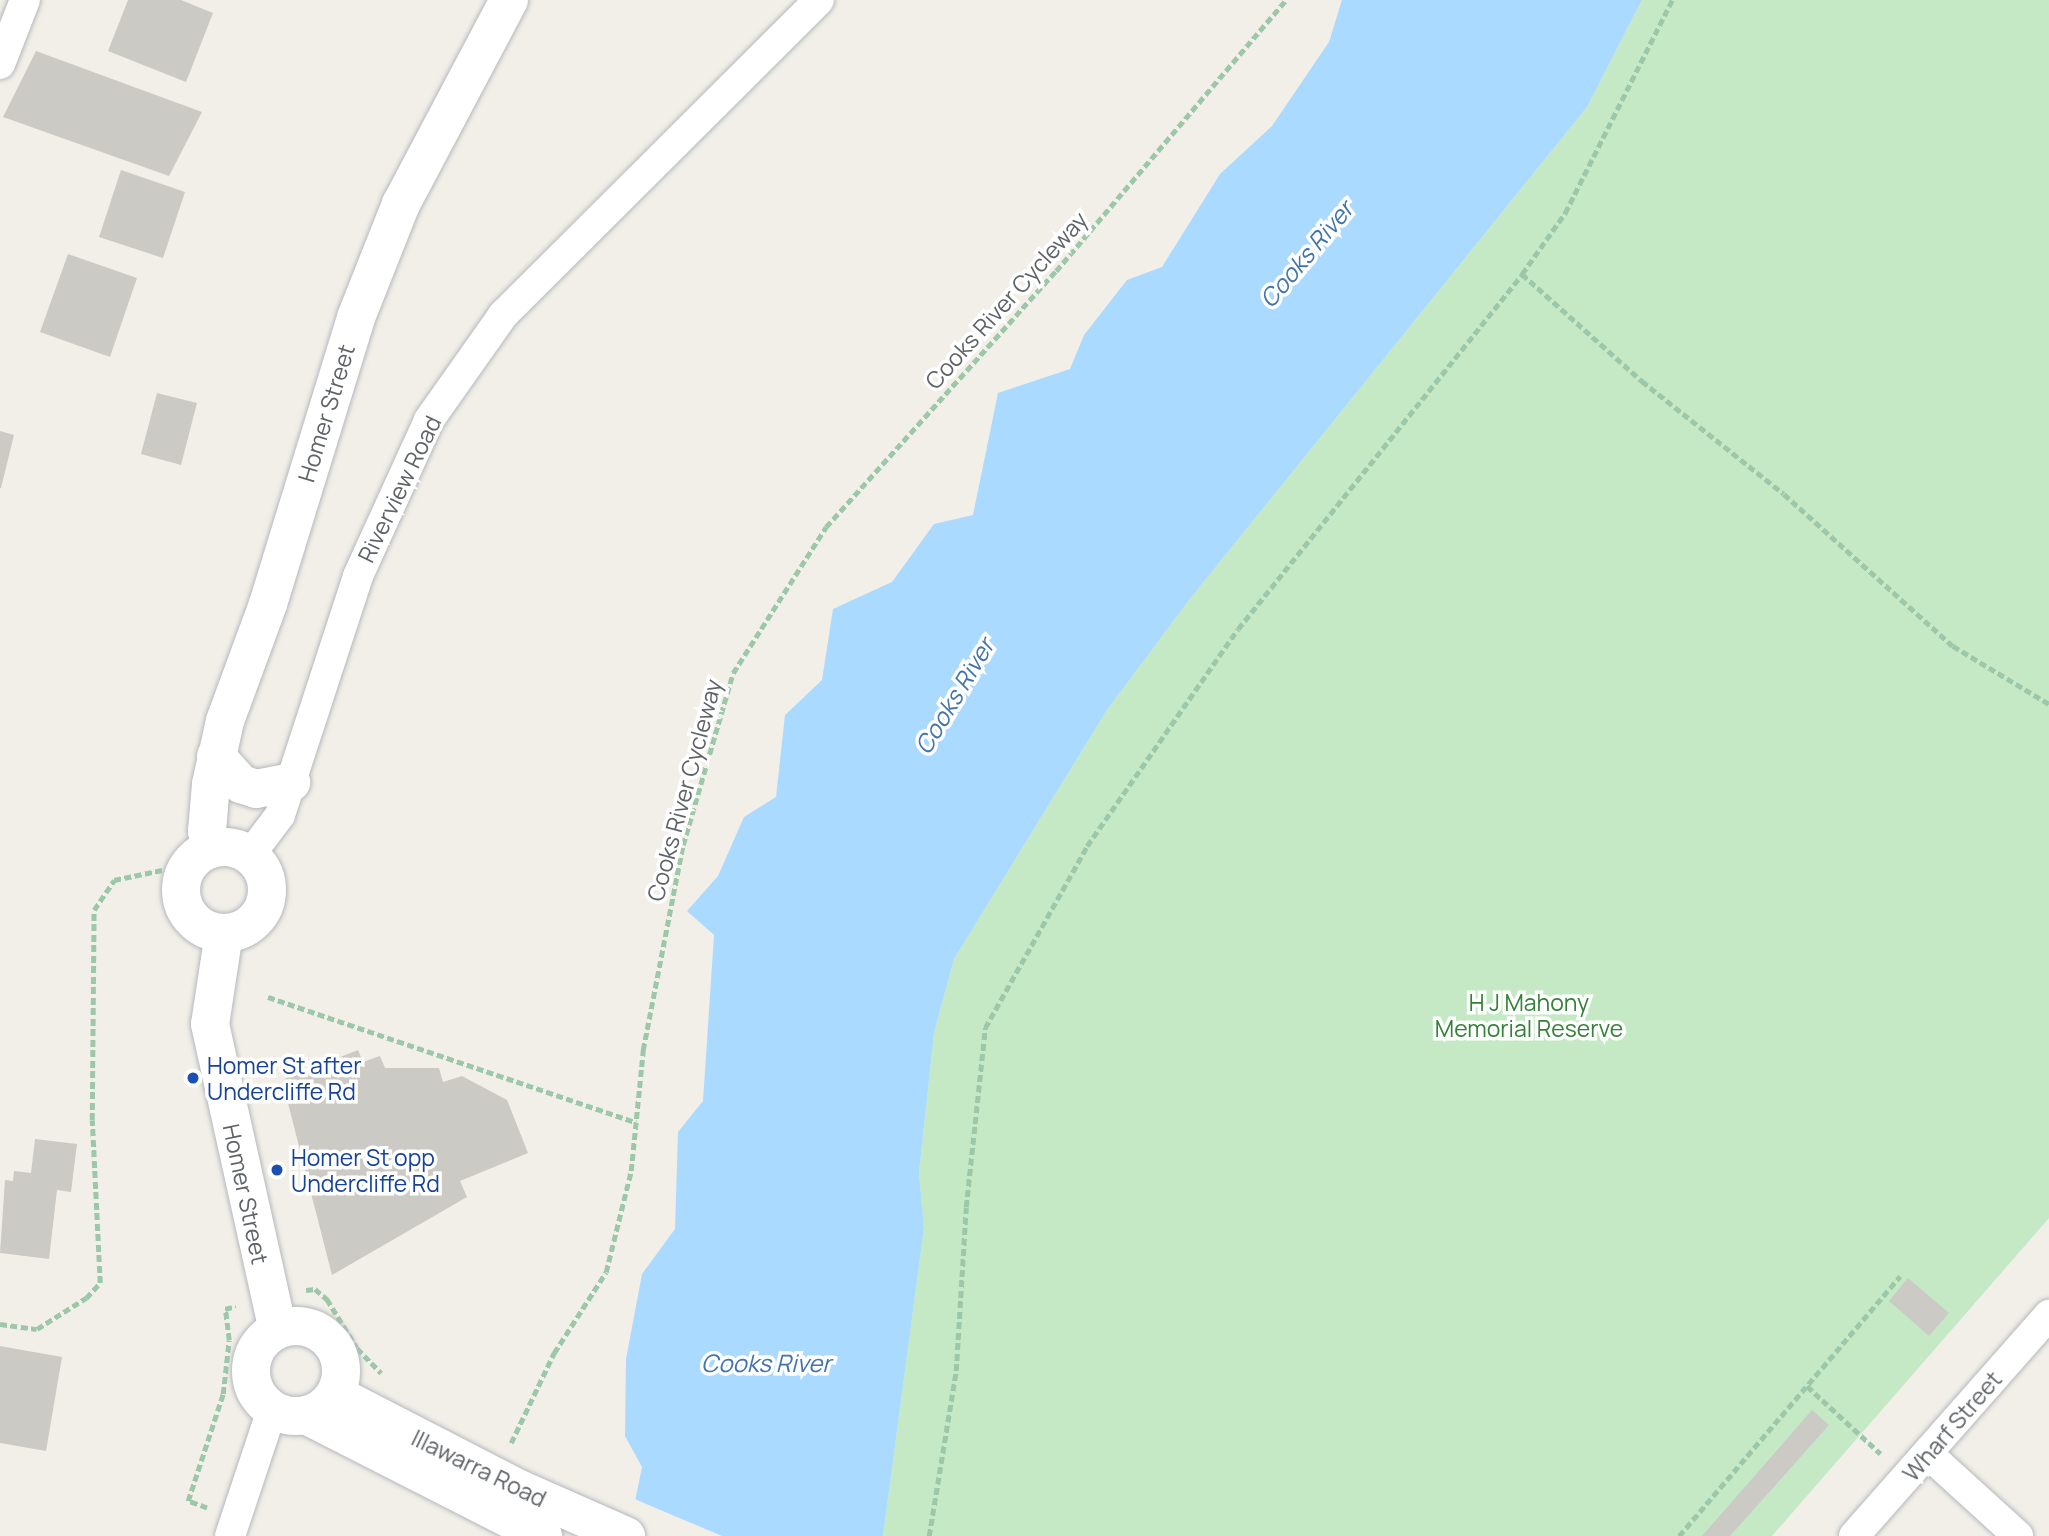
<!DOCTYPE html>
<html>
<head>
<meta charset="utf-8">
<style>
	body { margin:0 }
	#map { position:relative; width:2049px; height:1536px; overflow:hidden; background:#f1efe8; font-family:Manrope,sans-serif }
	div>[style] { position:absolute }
	.green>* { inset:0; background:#c5e8c5 }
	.water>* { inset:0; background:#aadaff }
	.pier>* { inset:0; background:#f1efe8 }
	.building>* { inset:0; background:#cccac5 }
	.path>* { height:4.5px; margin-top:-2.25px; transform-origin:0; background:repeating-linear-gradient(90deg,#9cc7a9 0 7px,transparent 0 10.5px) }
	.roads { filter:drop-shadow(0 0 2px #b5b8bc) drop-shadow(0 0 2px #b5b8bc) }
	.street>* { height:30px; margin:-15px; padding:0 15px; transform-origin:15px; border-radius:15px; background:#fff }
	.secondary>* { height:38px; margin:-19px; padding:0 19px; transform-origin:19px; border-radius:19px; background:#fff }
	.secondary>.ring { margin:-19px; padding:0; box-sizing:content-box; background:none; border:38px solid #fff; border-radius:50% }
	.dots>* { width:19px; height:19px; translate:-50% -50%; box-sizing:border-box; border:4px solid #fff; border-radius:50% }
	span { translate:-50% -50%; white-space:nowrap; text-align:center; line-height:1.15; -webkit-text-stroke:7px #fff; paint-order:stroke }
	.street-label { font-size:23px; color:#5f6368 }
	.park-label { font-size:23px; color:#348238 }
	.transit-label { font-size:23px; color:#164399 }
	.left { translate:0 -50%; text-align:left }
	.water-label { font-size:24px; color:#4174aa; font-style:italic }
</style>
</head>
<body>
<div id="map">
	<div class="green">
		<i style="clip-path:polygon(1642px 0,2049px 0,2049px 1218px,1772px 1536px,883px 1536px,924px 1228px,919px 1173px,934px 1033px,954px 959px,1107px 710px,1189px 600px,1587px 107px)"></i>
	</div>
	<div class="water">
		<i style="clip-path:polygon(1342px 0,1642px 0,1587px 107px,1189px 600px,1107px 710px,954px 959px,934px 1033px,919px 1173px,924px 1228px,883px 1536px,628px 1536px,642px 1467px,625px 1436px,626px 1359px,642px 1274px,675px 1229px,678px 1132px,703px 1101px,714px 935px,687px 911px,718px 876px,744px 817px,776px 797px,785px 715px,822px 680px,833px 609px,892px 582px,934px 524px,973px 515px,998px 393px,1070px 369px,1084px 335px,1127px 280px,1162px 267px,1220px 174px,1272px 126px,1329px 42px)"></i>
	</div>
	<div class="pier">
		<i style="clip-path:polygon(632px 1498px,722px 1536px,624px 1536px)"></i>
	</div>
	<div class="building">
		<i style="clip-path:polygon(128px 0,181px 0,213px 13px,186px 82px,108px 51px)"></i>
		<i style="clip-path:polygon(36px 51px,202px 112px,169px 176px,3px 117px)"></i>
		<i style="clip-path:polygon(121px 170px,185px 192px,163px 258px,99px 237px)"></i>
		<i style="clip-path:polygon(68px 254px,137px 278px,110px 357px,40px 332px)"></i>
		<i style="clip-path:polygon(157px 393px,197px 403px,181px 465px,141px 454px)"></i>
		<i style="clip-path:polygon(0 431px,14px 435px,1px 488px,0 488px)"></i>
		<i style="clip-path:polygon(358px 1050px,363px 1062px,380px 1056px,385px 1068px,439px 1068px,443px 1082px,462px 1076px,507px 1100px,528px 1153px,460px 1181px,467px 1197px,332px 1275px,282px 1080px)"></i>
		<i style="clip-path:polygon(35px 1139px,77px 1144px,71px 1192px,57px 1190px,49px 1259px,0 1253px,5px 1180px,13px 1181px,14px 1171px,31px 1173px)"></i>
		<i style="clip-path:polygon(1908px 1278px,1949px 1313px,1929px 1336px,1889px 1301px)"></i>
		<i style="clip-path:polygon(0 1346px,62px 1357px,46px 1451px,0 1443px)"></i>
		<i style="clip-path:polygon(1812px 1410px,1829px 1425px,1730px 1536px,1702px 1536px)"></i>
	</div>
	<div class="path">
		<i style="left:1522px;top:274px;width:161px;rotate:41.7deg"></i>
		<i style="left:1642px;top:381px;width:181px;rotate:38.5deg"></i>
		<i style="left:1784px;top:494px;width:227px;rotate:42deg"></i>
		<i style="left:1953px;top:646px;width:112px;rotate:31.1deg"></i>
		<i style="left:268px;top:997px;width:389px;rotate:18.8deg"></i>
		<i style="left:306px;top:1290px;width:9px;rotate:-6deg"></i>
		<i style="left:315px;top:1289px;width:16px;rotate:40deg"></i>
		<i style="left:327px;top:1299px;width:57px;rotate:58.5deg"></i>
		<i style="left:357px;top:1348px;width:35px;rotate:46deg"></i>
		<i style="left:0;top:1324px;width:37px;rotate:8deg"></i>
		<i style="left:37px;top:1329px;width:58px;rotate:-32.3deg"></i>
		<i style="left:86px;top:1298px;width:21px;rotate:-47deg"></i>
		<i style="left:100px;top:1283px;width:163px;rotate:-92.8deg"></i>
		<i style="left:92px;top:1120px;width:210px;rotate:-89.5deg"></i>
		<i style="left:94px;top:910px;width:36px;rotate:-56deg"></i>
		<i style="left:114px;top:880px;width:49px;rotate:-11.8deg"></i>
		<i style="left:1807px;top:1386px;width:100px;rotate:42.6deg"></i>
		<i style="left:511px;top:1443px;width:100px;rotate:-64.5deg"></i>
		<i style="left:554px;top:1353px;width:96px;rotate:-57.3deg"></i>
		<i style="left:606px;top:1272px;width:104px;rotate:-76.1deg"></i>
		<i style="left:631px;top:1171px;width:122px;rotate:-84.3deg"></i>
		<i style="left:643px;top:1050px;width:209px;rotate:-79deg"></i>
		<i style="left:683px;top:845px;width:179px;rotate:-73.8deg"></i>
		<i style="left:733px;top:673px;width:173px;rotate:-57.5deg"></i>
		<i style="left:826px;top:527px;width:344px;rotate:-48.1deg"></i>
		<i style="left:1056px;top:271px;width:355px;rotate:-49.7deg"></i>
		<i style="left:207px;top:1508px;width:20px;rotate:-160deg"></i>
		<i style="left:188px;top:1501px;width:113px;rotate:-71.9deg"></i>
		<i style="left:223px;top:1394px;width:54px;rotate:-83.7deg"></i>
		<i style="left:229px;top:1340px;width:31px;rotate:-97deg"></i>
		<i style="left:225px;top:1309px;width:11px;rotate:-15deg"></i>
		<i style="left:929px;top:1536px;width:167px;rotate:-80.7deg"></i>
		<i style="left:956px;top:1371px;width:164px;rotate:-86.5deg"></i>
		<i style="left:966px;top:1207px;width:180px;rotate:-83.9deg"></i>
		<i style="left:985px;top:1028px;width:209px;rotate:-60.7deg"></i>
		<i style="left:1087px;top:846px;width:264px;rotate:-55.2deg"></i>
		<i style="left:1238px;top:629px;width:455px;rotate:-51.3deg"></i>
		<i style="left:1522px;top:274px;width:75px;rotate:-54.8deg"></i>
		<i style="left:1565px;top:213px;width:238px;rotate:-63.3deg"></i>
		<i style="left:1679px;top:1536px;width:341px;rotate:-49.6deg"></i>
	</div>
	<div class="roads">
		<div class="street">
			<i style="left:0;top:64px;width:69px;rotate:-68.7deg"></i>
			<i style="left:250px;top:855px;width:50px;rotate:-53.1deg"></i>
			<i style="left:280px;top:815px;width:251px;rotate:-71.9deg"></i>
			<i style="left:358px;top:576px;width:171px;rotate:-65.5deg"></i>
			<i style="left:429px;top:420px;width:128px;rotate:-54.8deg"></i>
			<i style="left:503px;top:315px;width:446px;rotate:-44.9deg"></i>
			<i style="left:1928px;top:1454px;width:122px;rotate:42.3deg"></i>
			<i style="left:230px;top:1536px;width:133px;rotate:-71.6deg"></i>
			<i style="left:1854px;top:1536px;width:295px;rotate:-48.6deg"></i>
		</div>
		<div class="secondary">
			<i style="left:216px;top:756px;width:38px;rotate:48deg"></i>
			<i style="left:241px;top:784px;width:16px;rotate:18deg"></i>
			<i style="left:256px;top:789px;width:36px;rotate:-11deg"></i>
			<i class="ring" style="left:181px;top:847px;width:48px;height:48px"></i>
			<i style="left:211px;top:849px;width:18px;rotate:-103deg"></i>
			<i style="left:207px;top:831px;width:47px;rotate:-85.1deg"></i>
			<i style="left:211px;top:784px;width:65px;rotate:-77.5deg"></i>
			<i style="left:225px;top:721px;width:125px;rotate:-69.8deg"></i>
			<i style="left:268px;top:604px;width:302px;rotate:-72.9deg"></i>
			<i style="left:357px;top:315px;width:119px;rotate:-68.4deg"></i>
			<i style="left:401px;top:204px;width:231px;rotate:-62.1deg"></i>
			<i style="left:224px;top:933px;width:92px;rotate:98.7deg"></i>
			<i style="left:210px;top:1024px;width:313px;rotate:77.5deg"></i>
			<i class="ring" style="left:251px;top:1326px;width:52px;height:52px"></i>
			<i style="left:335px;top:1394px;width:207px;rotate:27.3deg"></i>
			<i style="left:519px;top:1489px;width:117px;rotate:23.7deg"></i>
			<i style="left:306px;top:1415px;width:266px;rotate:27deg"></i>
		</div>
	</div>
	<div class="dots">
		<i style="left:193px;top:1078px;background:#1a4fb4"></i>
		<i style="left:277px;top:1170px;background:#1a4fb4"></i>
	</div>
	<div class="street-label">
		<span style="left:1006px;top:300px;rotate:-48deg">Cooks River Cycleway</span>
		<span style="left:326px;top:413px;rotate:-73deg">Homer Street</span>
		<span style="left:399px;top:489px;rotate:-64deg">Riverview Road</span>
		<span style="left:684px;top:790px;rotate:-75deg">Cooks River Cycleway</span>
		<span style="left:246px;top:1194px;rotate:78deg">Homer Street</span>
		<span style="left:1952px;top:1426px;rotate:-49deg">Wharf Street</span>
		<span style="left:479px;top:1468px;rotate:26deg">Illawarra Road</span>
	</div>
	<div class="park-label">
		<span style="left:1529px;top:1015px">H J Mahony<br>Memorial Reserve</span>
	</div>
	<div class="transit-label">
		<span class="left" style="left:207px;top:1078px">Homer St after<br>Undercliffe Rd</span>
		<span class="left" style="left:291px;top:1170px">Homer St opp<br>Undercliffe Rd</span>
	</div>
	<div class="water-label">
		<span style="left:1306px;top:254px;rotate:-50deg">Cooks River</span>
		<span style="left:954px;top:696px;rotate:-59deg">Cooks River</span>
		<span style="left:766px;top:1363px">Cooks River</span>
	</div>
</div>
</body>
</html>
